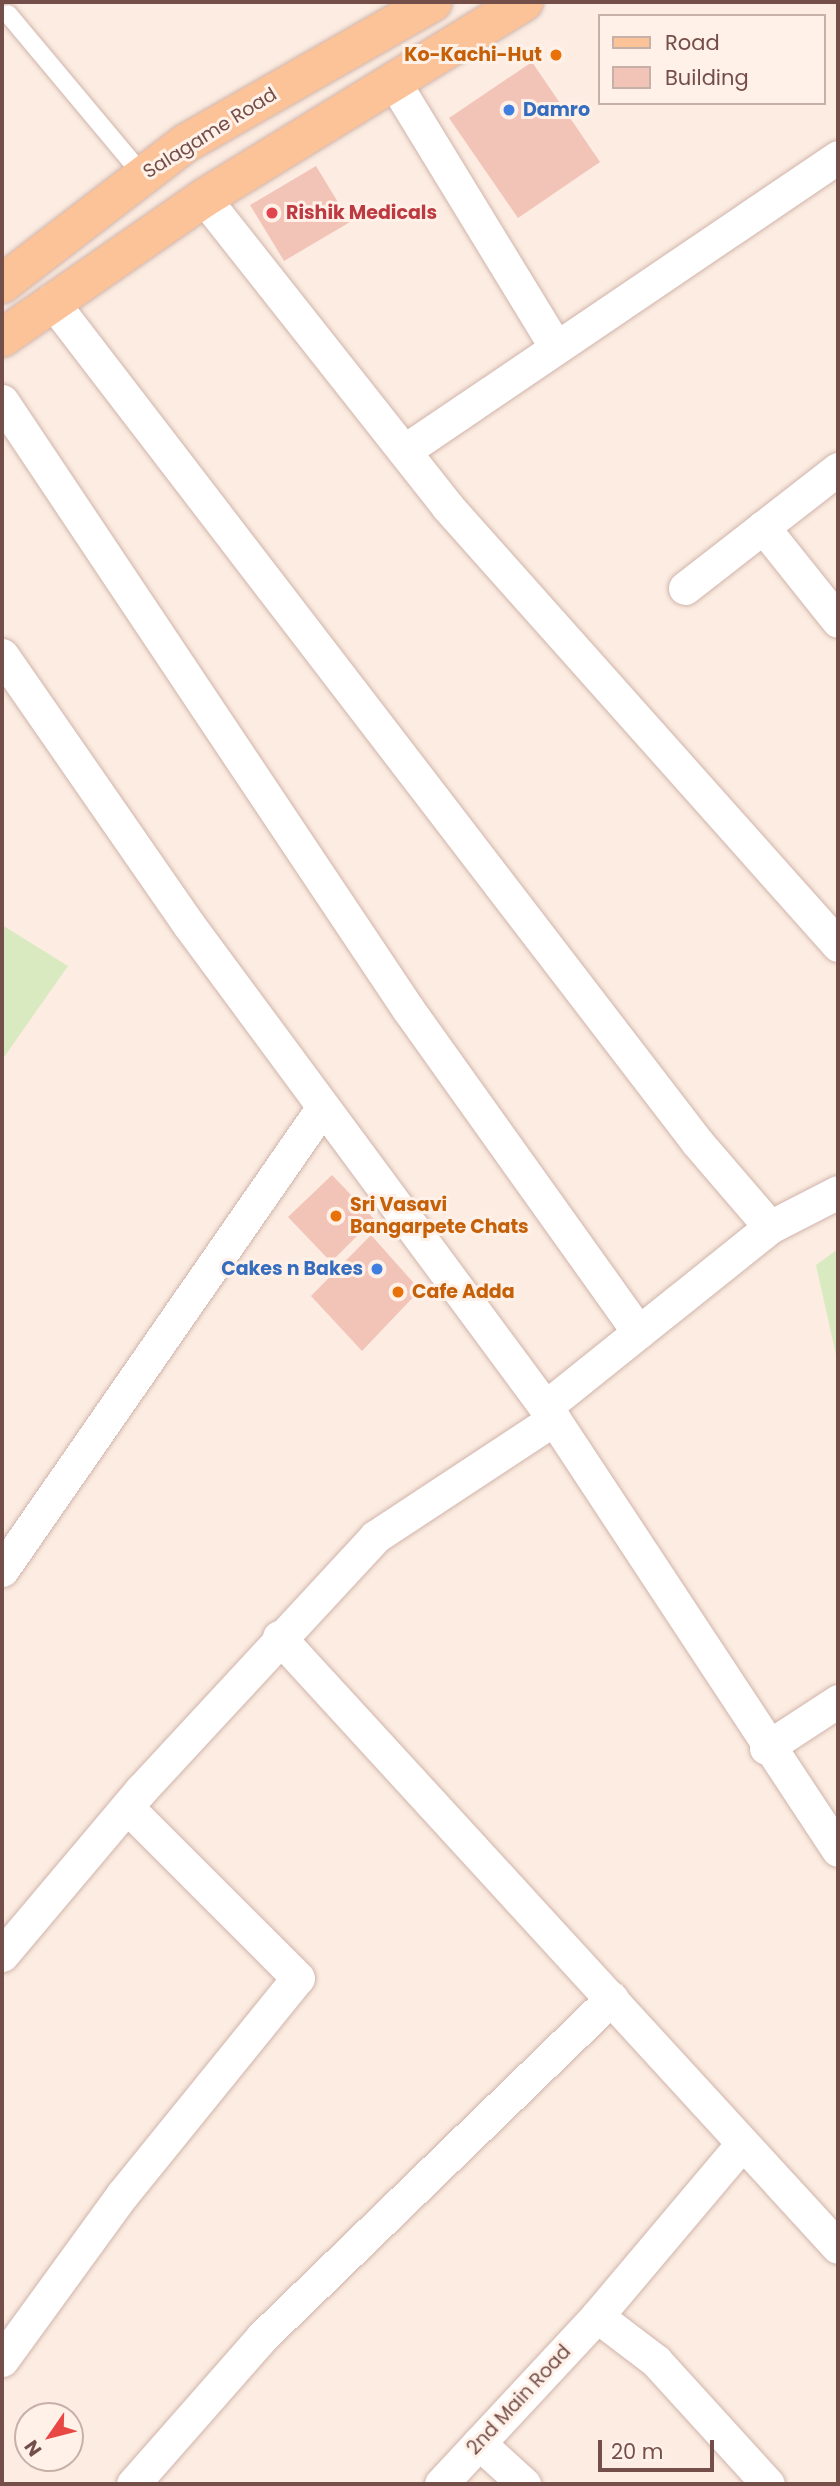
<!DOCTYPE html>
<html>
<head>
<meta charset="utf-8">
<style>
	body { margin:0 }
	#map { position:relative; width:840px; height:2486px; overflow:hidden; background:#fcece1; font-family:Poppins,sans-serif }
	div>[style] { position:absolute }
	.green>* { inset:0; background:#daeac0 }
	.building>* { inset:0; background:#f2c4b8 }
	.roads { filter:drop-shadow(0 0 2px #d0b4ab) drop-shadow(0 0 2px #d0b4ab) }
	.lane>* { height:18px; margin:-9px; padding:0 9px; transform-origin:9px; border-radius:9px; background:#fff }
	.street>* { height:33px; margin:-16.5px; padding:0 16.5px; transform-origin:16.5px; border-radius:16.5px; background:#fff }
	.primary>* { height:38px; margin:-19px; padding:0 19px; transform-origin:19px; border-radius:19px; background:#fcc298 }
	.dots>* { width:19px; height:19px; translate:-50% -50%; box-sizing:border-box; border:4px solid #fff1e8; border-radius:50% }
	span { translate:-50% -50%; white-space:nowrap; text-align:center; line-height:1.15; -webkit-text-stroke:6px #fff1e8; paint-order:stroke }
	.food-label { font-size:19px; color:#c56008; font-weight:700 }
	.right { translate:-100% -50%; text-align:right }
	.left { translate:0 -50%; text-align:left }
	.shop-label { font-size:19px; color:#366cbe; font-weight:700 }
	.street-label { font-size:19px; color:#744e48 }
	.health-label { font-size:19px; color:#be3a42; font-weight:700 }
	.frame { position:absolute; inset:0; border:4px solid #744e48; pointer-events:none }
	.legend { position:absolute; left:598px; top:14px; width:228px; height:91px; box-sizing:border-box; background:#fff1e8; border:2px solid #c7b0a8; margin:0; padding:9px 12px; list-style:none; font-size:21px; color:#744e48 }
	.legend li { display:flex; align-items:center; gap:14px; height:35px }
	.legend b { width:35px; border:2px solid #c7b0a8 }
	.north { position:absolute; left:14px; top:2402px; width:70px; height:70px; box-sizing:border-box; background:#fff1e8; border:2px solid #c7b0a8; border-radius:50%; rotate:235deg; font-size:19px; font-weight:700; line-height:28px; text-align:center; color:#744e48 }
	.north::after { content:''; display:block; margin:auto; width:24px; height:32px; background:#e94744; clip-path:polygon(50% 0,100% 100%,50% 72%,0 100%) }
	.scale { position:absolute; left:598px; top:2440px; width:116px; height:32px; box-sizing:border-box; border:4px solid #744e48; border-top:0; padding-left:9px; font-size:21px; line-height:24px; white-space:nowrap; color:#744e48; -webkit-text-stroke:5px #fff1e8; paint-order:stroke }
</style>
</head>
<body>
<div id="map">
	<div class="green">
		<i style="clip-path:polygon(2px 925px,68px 966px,2px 1060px)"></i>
		<i style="clip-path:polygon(838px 1249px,838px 1364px,816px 1265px)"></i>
	</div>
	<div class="building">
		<i style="clip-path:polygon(532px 62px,600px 162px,518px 218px,449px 118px)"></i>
		<i style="clip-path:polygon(316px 166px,350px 222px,284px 261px,250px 205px)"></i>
		<i style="clip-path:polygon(332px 1175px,374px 1219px,331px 1262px,288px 1217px)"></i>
		<i style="clip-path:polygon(371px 1235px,420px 1290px,362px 1351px,311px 1296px)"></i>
	</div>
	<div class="roads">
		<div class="lane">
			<i style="left:8px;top:14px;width:209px;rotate:50.1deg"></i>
		</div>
		<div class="street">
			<i style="left:394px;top:82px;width:309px;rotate:58.6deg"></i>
			<i style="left:204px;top:198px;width:392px;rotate:51.7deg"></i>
			<i style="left:447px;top:506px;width:588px;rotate:48.31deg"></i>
			<i style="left:51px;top:300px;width:1061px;rotate:52.5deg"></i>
			<i style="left:697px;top:1142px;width:112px;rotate:49.3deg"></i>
			<i style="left:770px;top:1227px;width:288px;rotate:141.3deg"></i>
			<i style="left:2px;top:401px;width:731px;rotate:56.27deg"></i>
			<i style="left:408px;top:1009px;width:397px;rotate:54.5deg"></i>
			<i style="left:404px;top:451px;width:524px;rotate:-34.11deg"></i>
			<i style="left:763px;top:527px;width:120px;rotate:51.4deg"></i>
			<i style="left:685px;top:588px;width:194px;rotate:-37.9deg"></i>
			<i style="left:2px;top:655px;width:328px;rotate:55.3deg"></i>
			<i style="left:189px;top:925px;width:614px;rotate:53.54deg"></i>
			<i style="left:554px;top:1419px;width:516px;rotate:56.62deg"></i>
			<i style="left:770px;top:1227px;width:76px;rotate:-27.2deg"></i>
			<i style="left:2px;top:1570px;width:563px;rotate:-55.27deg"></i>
			<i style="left:279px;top:1637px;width:827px;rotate:47.5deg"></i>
			<i style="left:766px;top:1748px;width:86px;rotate:-33.1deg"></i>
			<i style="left:2px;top:1955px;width:216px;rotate:-49.9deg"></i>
			<i style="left:141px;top:1790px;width:345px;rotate:-47.2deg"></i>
			<i style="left:375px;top:1537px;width:214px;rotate:-33.4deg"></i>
			<i style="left:597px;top:2316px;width:74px;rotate:37.3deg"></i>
			<i style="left:656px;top:2361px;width:166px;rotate:47.7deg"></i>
			<i style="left:2px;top:2360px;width:204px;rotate:-54deg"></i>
			<i style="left:122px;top:2195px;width:279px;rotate:-51deg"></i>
			<i style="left:298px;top:1978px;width:242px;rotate:-135deg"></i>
			<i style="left:479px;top:2443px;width:61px;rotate:42.3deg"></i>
			<i style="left:133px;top:2484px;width:196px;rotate:-48.7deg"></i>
			<i style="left:262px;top:2337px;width:487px;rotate:-44.1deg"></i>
			<i style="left:441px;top:2484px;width:229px;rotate:-47.1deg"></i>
			<i style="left:597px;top:2316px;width:225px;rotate:-49.9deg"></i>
		</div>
		<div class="primary">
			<i style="left:2px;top:284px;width:232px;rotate:-37.5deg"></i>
			<i style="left:186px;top:143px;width:284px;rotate:-29.7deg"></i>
			<i style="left:2px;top:338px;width:246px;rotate:-34.7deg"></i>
			<i style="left:204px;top:198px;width:375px;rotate:-31.5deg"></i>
		</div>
	</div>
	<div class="dots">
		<i style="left:556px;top:55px;background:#e8710a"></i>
		<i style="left:509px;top:110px;background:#3f7fe0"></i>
		<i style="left:272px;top:213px;background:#e0444e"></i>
		<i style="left:336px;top:1216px;background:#e8710a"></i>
		<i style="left:377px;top:1269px;background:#3f7fe0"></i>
		<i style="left:398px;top:1292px;background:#e8710a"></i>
	</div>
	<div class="food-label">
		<span class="right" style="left:542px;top:55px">Ko-Kachi-Hut</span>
		<span class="left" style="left:350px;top:1216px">Sri Vasavi<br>Bangarpete Chats</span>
		<span class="left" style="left:412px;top:1292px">Cafe Adda</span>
	</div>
	<div class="shop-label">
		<span class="left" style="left:523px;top:110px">Damro</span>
		<span class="right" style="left:363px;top:1269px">Cakes n Bakes</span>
	</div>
	<div class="street-label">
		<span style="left:210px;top:133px;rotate:-32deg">Salagame Road</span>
		<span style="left:519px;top:2400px;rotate:-47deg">2nd Main Road</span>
	</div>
	<div class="health-label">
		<span class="left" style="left:286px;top:213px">Rishik Medicals</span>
	</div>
	<div class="frame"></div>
	<ul class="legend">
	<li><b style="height:9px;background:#fcc298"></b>Road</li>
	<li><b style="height:19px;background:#f2c4b8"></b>Building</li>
	</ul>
	<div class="north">N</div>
	<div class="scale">20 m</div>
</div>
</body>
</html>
